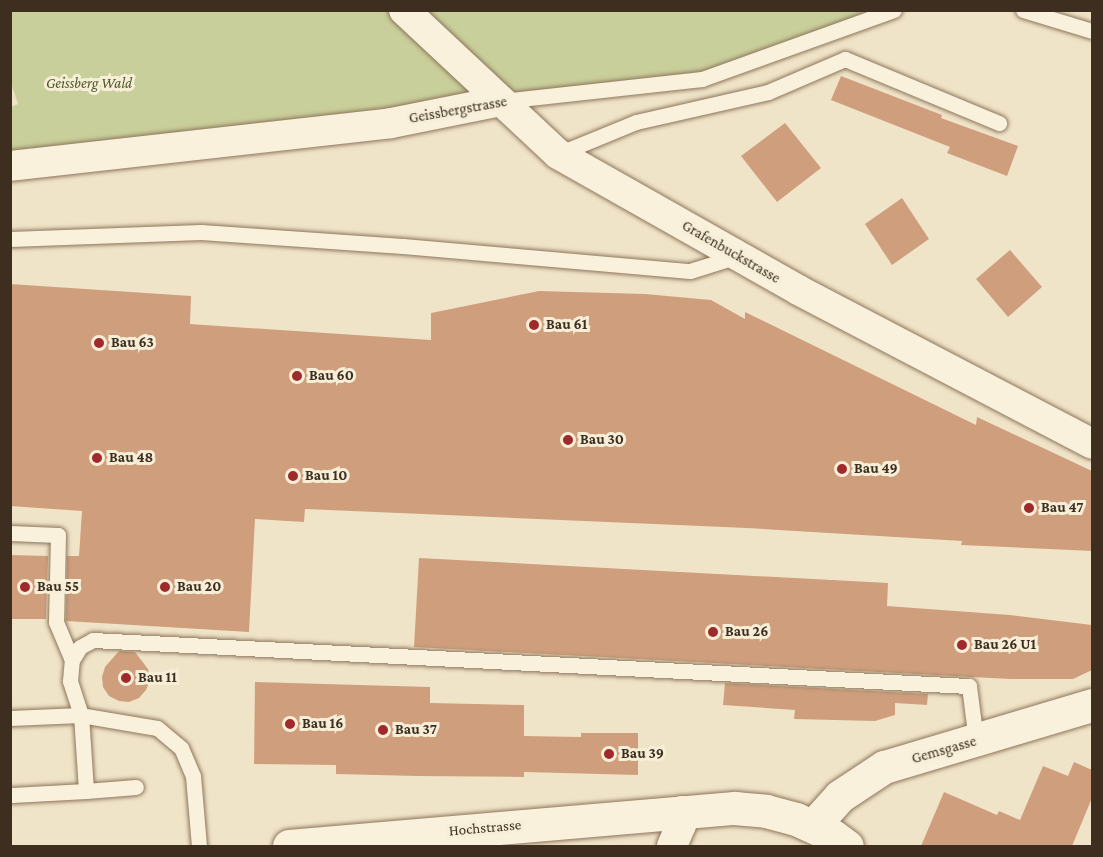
<!DOCTYPE html>
<html>
<head>
<meta charset="utf-8">
<style>
	body { margin:0 }
	#map { position:relative; width:1103px; height:857px; overflow:hidden; background:#f0e4c8; font-family:"Crimson Pro",serif }
	div>[style] { position:absolute }
	.green>* { inset:0; background:#c9cf9b }
	.building>* { inset:0; background:#cf9f7d }
	.roads { filter:drop-shadow(0 0 2px #8d765c) drop-shadow(0 0 2px #8d765c) }
	.lane>* { height:15px; margin:-7.5px; padding:0 7.5px; transform-origin:7.5px; border-radius:7.5px; background:#faf1dc }
	.street>* { height:30px; margin:-15px; padding:0 15px; transform-origin:15px; border-radius:15px; background:#faf1dc }
	.secondary>* { height:33px; margin:-16.5px; padding:0 16.5px; transform-origin:16.5px; border-radius:16.5px; background:#faf1dc }
	.dots>* { width:16px; height:16px; translate:-50% -50%; box-sizing:border-box; border:3px solid #f7eed8; border-radius:50% }
	span { translate:-50% -50%; white-space:nowrap; text-align:center; line-height:1.15; -webkit-text-stroke:6px #f7eed8; paint-order:stroke }
	.park-label { font-size:15px; color:#4d5a26; font-style:italic }
	.street-label { font-size:15px; color:#3d2e20 }
	.poi-label { font-size:15px; color:#3d2e20; font-weight:700 }
	.left { translate:0 -50%; text-align:left }
	.frame { position:absolute; inset:0; border:12px solid #3d2e20; pointer-events:none }
</style>
</head>
<body>
<div id="map">
	<div class="green">
		<i style="clip-path:polygon(11px 11px,894px 11px,702px 79px,11px 166px,11px 107px,18px 104px,11px 83px)"></i>
	</div>
	<div class="building">
		<i style="clip-path:polygon(841px 76px,942px 115px,941px 118px,1018px 146px,1007px 176px,947px 153px,950px 147px,831px 100px)"></i>
		<i style="clip-path:polygon(785px 123px,821px 168px,777px 202px,741px 156px)"></i>
		<i style="clip-path:polygon(902px 198px,929px 239px,892px 265px,865px 224px)"></i>
		<i style="clip-path:polygon(1010px 250px,1042px 287px,1008px 317px,976px 279px)"></i>
		<i style="clip-path:polygon(10px 284px,191px 296px,190px 324px,431px 340px,431px 313px,539px 291px,645px 294px,711px 300px,745px 319px,745px 312px,976px 425px,977px 417px,1092px 471px,1092px 551px,961px 545px,962px 541px,747px 528px,305px 509px,304px 522px,255px 519px,249px 632px,66px 621px,67px 556px,79px 556px,82px 511px,10px 506px)"></i>
		<i style="clip-path:polygon(10px 555px,48px 556px,46px 619px,10px 619px)"></i>
		<i style="clip-path:polygon(419px 558px,888px 583px,887px 606px,1010px 615px,1092px 625px,1092px 670px,1073px 679px,1010px 679px,414px 647px)"></i>
		<i style="clip-path:polygon(119px 651px,135px 652px,148px 669px,150px 680px,146px 690px,139px 698px,129px 702px,119px 701px,109px 696px,103px 687px,102px 677px,105px 667px)"></i>
		<i style="clip-path:polygon(255px 682px,430px 687px,430px 703px,524px 705px,524px 736px,581px 737px,581px 733px,638px 733px,638px 775px,524px 772px,524px 777px,417px 776px,336px 774px,336px 765px,254px 764px)"></i>
		<i style="clip-path:polygon(725px 683px,928px 694px,927px 705px,895px 703px,895px 715px,875px 721px,794px 719px,795px 710px,723px 705px)"></i>
		<i style="clip-path:polygon(1074px 762px,1092px 770px,1092px 798px,1072px 846px,921px 846px,944px 792px,997px 815px,999px 811px,1020px 820px,1043px 766px,1068px 776px)"></i>
	</div>
	<div class="roads">
		<div class="lane">
			<i style="left:1023px;top:10px;width:72px;rotate:16.9deg"></i>
			<i style="left:502px;top:101px;width:201px;rotate:-6.3deg"></i>
			<i style="left:702px;top:79px;width:204px;rotate:-19.8deg"></i>
			<i style="left:558px;top:154px;width:84px;rotate:-22.3deg"></i>
			<i style="left:636px;top:122px;width:135px;rotate:-12.8deg"></i>
			<i style="left:768px;top:92px;width:84px;rotate:-23.2deg"></i>
			<i style="left:845px;top:59px;width:167px;rotate:22.6deg"></i>
			<i style="left:10px;top:239px;width:191px;rotate:-2.1deg"></i>
			<i style="left:201px;top:232px;width:202px;rotate:4deg"></i>
			<i style="left:403px;top:246px;width:288px;rotate:5deg"></i>
			<i style="left:690px;top:271px;width:50px;rotate:-17.4deg"></i>
			<i style="left:10px;top:533px;width:48px;rotate:2.4deg"></i>
			<i style="left:58px;top:535px;width:87px;rotate:91.3deg"></i>
			<i style="left:56px;top:622px;width:41px;rotate:67.2deg"></i>
			<i style="left:10px;top:718px;width:71px;rotate:-2.4deg"></i>
			<i style="left:81px;top:715px;width:76px;rotate:86.2deg"></i>
			<i style="left:86px;top:791px;width:74px;rotate:176.9deg"></i>
			<i style="left:86px;top:791px;width:50px;rotate:-4.6deg"></i>
			<i style="left:199px;top:846px;width:70px;rotate:-94.9deg"></i>
			<i style="left:193px;top:776px;width:30px;rotate:-113deg"></i>
			<i style="left:181px;top:748px;width:31px;rotate:-140deg"></i>
			<i style="left:157px;top:728px;width:77px;rotate:-170.3deg"></i>
			<i style="left:81px;top:715px;width:36px;rotate:-108deg"></i>
			<i style="left:70px;top:681px;width:21px;rotate:-85deg"></i>
			<i style="left:72px;top:660px;width:15px;rotate:-58deg"></i>
			<i style="left:80px;top:647px;width:15px;rotate:-28deg"></i>
			<i style="left:93px;top:640px;width:877px;rotate:3.01deg"></i>
			<i style="left:969px;top:686px;width:55px;rotate:82.7deg"></i>
		</div>
		<div class="street">
			<i style="left:404px;top:10px;width:211px;rotate:43.1deg"></i>
			<i style="left:558px;top:154px;width:276px;rotate:29.5deg"></i>
			<i style="left:798px;top:290px;width:332px;rotate:27.6deg"></i>
			<i style="left:10px;top:166px;width:383px;rotate:-6.4deg"></i>
			<i style="left:391px;top:123px;width:112px;rotate:-11.3deg"></i>
			<i style="left:672px;top:846px;width:23px;rotate:-67deg"></i>
			<i style="left:681px;top:825px;width:14px;rotate:-86deg"></i>
		</div>
		<div class="secondary">
			<i style="left:813px;top:826px;width:40px;rotate:-48deg"></i>
			<i style="left:840px;top:796px;width:53px;rotate:-33.4deg"></i>
			<i style="left:884px;top:767px;width:217px;rotate:-16.6deg"></i>
			<i style="left:289px;top:846px;width:447px;rotate:-4.9deg"></i>
			<i style="left:734px;top:808px;width:32px;rotate:5deg"></i>
			<i style="left:766px;top:811px;width:31px;rotate:15deg"></i>
			<i style="left:796px;top:819px;width:41px;rotate:24.7deg"></i>
			<i style="left:833px;top:836px;width:17px;rotate:36deg"></i>
		</div>
	</div>
	<div class="dots">
		<i style="left:534px;top:325px;background:#9e2a2b"></i>
		<i style="left:99px;top:343px;background:#9e2a2b"></i>
		<i style="left:297px;top:376px;background:#9e2a2b"></i>
		<i style="left:568px;top:440px;background:#9e2a2b"></i>
		<i style="left:97px;top:458px;background:#9e2a2b"></i>
		<i style="left:842px;top:469px;background:#9e2a2b"></i>
		<i style="left:293px;top:476px;background:#9e2a2b"></i>
		<i style="left:1029px;top:508px;background:#9e2a2b"></i>
		<i style="left:25px;top:587px;background:#9e2a2b"></i>
		<i style="left:165px;top:587px;background:#9e2a2b"></i>
		<i style="left:713px;top:632px;background:#9e2a2b"></i>
		<i style="left:962px;top:645px;background:#9e2a2b"></i>
		<i style="left:126px;top:678px;background:#9e2a2b"></i>
		<i style="left:290px;top:724px;background:#9e2a2b"></i>
		<i style="left:383px;top:730px;background:#9e2a2b"></i>
		<i style="left:609px;top:754px;background:#9e2a2b"></i>
	</div>
	<div class="park-label">
		<span style="left:89px;top:84px">Geissberg Wald</span>
	</div>
	<div class="street-label">
		<span style="left:458px;top:110px;rotate:-10deg">Geissbergstrasse</span>
		<span style="left:731px;top:252px;rotate:30deg">Grafenbuckstrasse</span>
		<span style="left:944px;top:750px;rotate:-16deg">Gemsgasse</span>
		<span style="left:485px;top:828px;rotate:-5deg">Hochstrasse</span>
	</div>
	<div class="poi-label">
		<span class="left" style="left:546px;top:325px">Bau 61</span>
		<span class="left" style="left:111px;top:343px">Bau 63</span>
		<span class="left" style="left:309px;top:376px">Bau 60</span>
		<span class="left" style="left:580px;top:440px">Bau 30</span>
		<span class="left" style="left:109px;top:458px">Bau 48</span>
		<span class="left" style="left:854px;top:469px">Bau 49</span>
		<span class="left" style="left:305px;top:476px">Bau 10</span>
		<span class="left" style="left:1041px;top:508px">Bau 47</span>
		<span class="left" style="left:37px;top:587px">Bau 55</span>
		<span class="left" style="left:177px;top:587px">Bau 20</span>
		<span class="left" style="left:725px;top:632px">Bau 26</span>
		<span class="left" style="left:974px;top:645px">Bau 26 U1</span>
		<span class="left" style="left:138px;top:678px">Bau 11</span>
		<span class="left" style="left:302px;top:724px">Bau 16</span>
		<span class="left" style="left:395px;top:730px">Bau 37</span>
		<span class="left" style="left:621px;top:754px">Bau 39</span>
	</div>
	<div class="frame"></div>
</div>
</body>
</html>
